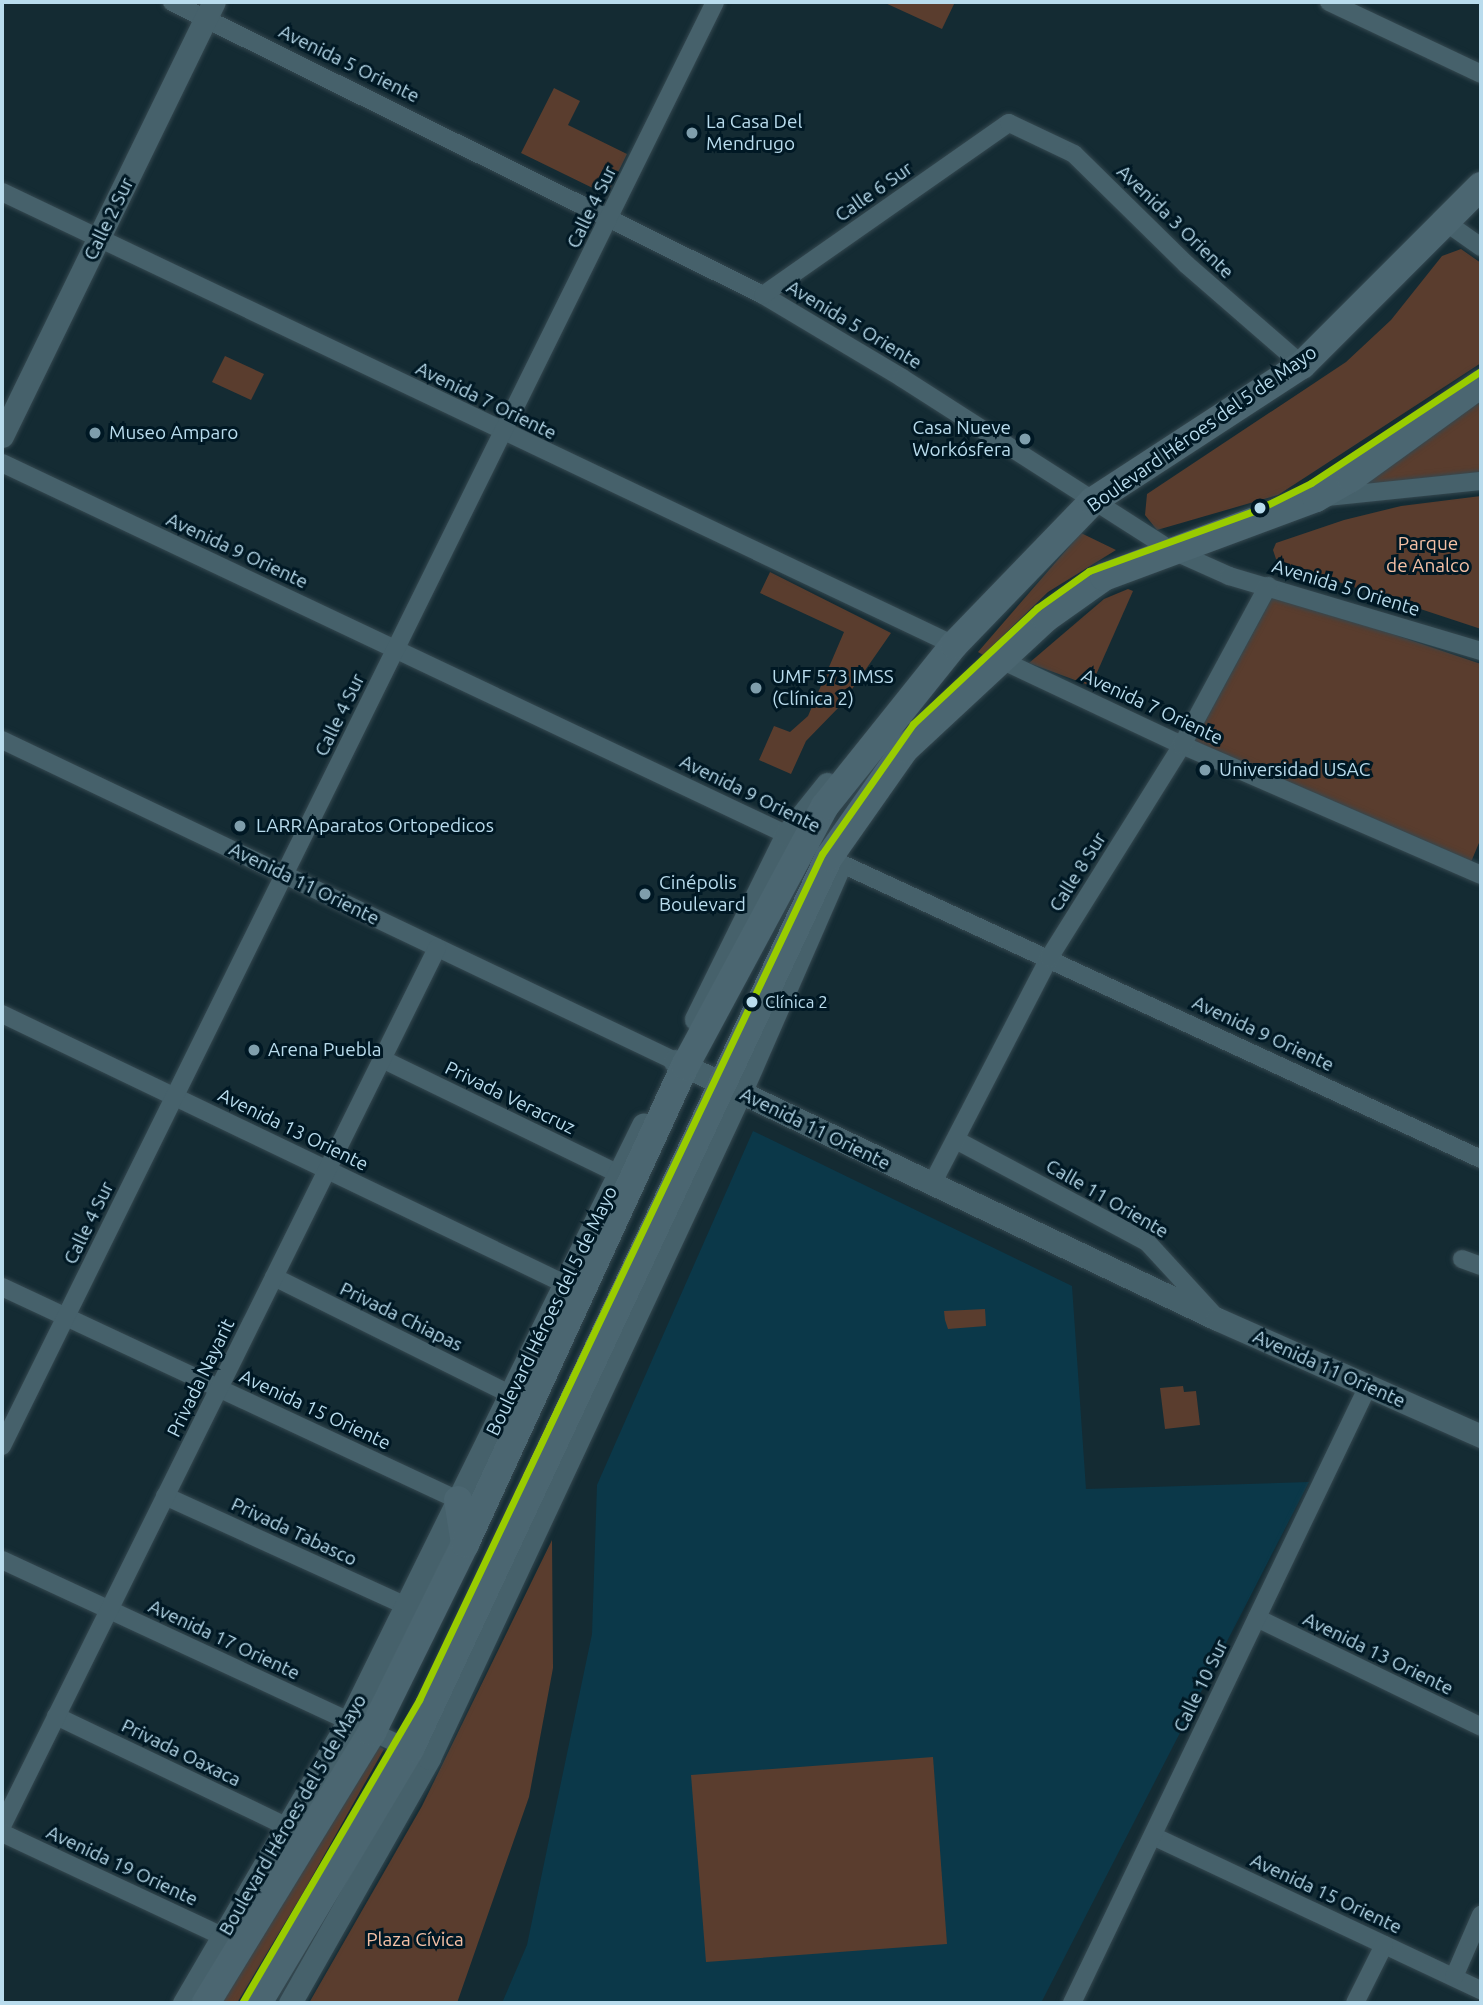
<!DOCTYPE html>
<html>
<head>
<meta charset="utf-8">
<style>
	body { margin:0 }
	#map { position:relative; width:1483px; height:2005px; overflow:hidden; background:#142b33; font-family:Ubuntu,sans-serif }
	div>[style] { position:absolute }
	.built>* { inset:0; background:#0b3849 }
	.green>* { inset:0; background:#5a3d2e }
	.roads { filter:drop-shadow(0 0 2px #354850) drop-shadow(0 0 2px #354850) }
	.minor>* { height:18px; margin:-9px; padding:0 9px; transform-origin:9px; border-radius:9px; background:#46616b }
	.tertiary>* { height:23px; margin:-11.5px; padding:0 11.5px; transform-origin:11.5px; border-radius:11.5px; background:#46616b }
	.primary>* { height:28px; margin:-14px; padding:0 14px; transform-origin:14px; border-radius:14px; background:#4b6671 }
	.bus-1>* { height:7px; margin:-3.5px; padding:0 3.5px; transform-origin:3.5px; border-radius:3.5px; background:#9c0 }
	.dots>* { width:19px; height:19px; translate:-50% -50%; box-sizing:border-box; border:4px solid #001824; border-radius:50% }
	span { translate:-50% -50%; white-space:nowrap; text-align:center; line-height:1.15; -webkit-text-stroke:6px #001824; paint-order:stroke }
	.bus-label { font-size:17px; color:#b9dced }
	.left { translate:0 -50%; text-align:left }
	.street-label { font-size:19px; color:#b9dced }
	.poi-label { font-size:19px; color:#b9dced }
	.right { translate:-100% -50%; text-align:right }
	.park-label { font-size:19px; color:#f5c1a6 }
	.frame { position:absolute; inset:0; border:4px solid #b9dced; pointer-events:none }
</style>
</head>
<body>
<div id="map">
	<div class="built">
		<i style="clip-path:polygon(753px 1131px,1072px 1286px,1086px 1489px,1309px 1482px,1041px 2003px,502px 2003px,527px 1945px,592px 1634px,597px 1485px)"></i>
	</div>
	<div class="green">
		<i style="clip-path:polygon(883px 2px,955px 2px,942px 29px)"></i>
		<i style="clip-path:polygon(554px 88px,580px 101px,568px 125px,627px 154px,607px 195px,521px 153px)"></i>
		<i style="clip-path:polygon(1461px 249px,1481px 263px,1481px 363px,1278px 495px,1157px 530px,1145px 515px,1147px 494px,1346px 362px,1391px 320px,1442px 256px)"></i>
		<i style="clip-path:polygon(225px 356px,264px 374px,251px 400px,212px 382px)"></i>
		<i style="clip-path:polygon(1481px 401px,1481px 473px,1347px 490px)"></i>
		<i style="clip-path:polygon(1481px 496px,1481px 629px,1290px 566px,1276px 559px,1273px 550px,1276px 543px,1344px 520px,1401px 506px)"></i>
		<i style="clip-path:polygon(1081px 533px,1116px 550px,1048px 592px,983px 655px,978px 652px)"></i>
		<i style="clip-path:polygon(770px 572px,891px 633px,841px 705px,806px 741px,791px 774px,759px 760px,774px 726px,790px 732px,808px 716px,844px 632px,760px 593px)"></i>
		<i style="clip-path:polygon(1128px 589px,1133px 591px,1091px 686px,1029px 663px,1104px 599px)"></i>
		<i style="clip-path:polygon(1274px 594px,1481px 664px,1481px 838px,1471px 862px,1194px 742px)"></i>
		<i style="clip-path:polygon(985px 1309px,986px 1326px,948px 1329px,945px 1320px,944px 1311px)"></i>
		<i style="clip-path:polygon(1183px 1386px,1184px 1392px,1196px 1391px,1200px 1425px,1165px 1429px,1160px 1388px)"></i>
		<i style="clip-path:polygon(552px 1540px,553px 1668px,529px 1797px,457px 2003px,309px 2003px,422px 1806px)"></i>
		<i style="clip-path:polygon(374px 1744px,384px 1749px,304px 1891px,237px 2003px,222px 2003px)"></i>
		<i style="clip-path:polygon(933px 1757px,947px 1944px,706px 1962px,691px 1775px)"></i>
	</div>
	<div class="roads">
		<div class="minor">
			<i style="left:172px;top:2px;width:660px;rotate:26.37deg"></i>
			<i style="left:763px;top:295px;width:162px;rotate:30.8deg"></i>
			<i style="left:902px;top:378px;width:319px;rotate:32.6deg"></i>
			<i style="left:1171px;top:550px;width:64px;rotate:24.1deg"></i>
			<i style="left:1229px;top:576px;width:263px;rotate:16.6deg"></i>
			<i style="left:1329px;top:2px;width:168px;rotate:25.3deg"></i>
			<i style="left:2px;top:192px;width:1054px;rotate:25.45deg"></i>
			<i style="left:1447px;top:223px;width:42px;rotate:35.2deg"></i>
			<i style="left:763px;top:295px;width:300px;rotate:-35deg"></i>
			<i style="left:1009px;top:123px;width:72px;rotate:25.5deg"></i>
			<i style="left:1074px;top:154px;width:158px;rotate:44.5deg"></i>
			<i style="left:1187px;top:265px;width:152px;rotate:41deg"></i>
			<i style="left:2px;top:463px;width:879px;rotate:25.34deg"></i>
			<i style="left:1326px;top:497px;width:156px;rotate:-5.9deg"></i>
			<i style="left:999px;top:659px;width:202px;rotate:25.2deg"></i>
			<i style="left:1182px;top:745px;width:326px;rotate:23.5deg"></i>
			<i style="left:2px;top:740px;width:746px;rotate:25.5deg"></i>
			<i style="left:829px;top:858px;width:718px;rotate:24.78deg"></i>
			<i style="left:2px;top:1014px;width:624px;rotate:25.62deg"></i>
			<i style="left:382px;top:1059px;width:263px;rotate:25.9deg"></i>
			<i style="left:956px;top:1140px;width:217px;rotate:28.1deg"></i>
			<i style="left:1147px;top:1242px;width:100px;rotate:47.4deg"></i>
			<i style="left:932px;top:1184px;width:254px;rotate:-62.6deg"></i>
			<i style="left:1049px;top:958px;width:251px;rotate:-58deg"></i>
			<i style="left:1182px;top:745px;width:181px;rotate:-61.6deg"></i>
			<i style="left:1462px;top:1259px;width:20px;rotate:20deg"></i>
			<i style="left:274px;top:1277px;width:263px;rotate:26.4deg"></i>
			<i style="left:2px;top:1287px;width:503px;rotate:25.04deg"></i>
			<i style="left:2px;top:1446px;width:1610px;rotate:-63.72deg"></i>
			<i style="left:165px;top:1496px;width:265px;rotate:24.5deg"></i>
			<i style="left:2px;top:1560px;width:459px;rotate:24.9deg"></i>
			<i style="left:1257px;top:1618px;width:249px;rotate:25.9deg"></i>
			<i style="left:56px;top:1716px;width:257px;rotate:25.6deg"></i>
			<i style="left:2px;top:1826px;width:980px;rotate:-63.64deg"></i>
			<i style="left:2px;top:1833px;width:245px;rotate:25.1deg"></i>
			<i style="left:1153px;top:1836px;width:362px;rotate:25.2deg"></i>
			<i style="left:1454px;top:1977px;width:68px;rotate:-66.5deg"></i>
			<i style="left:1072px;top:2003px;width:684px;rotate:-64.37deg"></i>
			<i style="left:1355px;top:2003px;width:65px;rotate:-63.4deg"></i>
		</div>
		<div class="tertiary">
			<i style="left:2px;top:436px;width:483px;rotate:-64deg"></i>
			<i style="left:696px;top:1019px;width:206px;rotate:-63.8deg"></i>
			<i style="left:787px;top:834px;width:64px;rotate:-51.3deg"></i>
			<i style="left:675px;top:1061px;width:600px;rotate:25.46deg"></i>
			<i style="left:1217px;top:1319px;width:289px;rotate:23.9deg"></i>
			<i style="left:184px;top:2003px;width:327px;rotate:-59.7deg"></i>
			<i style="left:349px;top:1721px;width:665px;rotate:-63.74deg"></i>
			<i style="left:290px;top:2003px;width:282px;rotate:-60.4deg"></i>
			<i style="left:429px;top:1758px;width:734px;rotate:-64.94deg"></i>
			<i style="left:740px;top:1093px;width:248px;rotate:-66.4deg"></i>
		</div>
		<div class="primary">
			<i style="left:458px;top:1500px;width:45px;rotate:81deg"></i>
			<i style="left:206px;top:2003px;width:318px;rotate:-58.5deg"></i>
			<i style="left:372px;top:1732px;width:210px;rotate:-63.7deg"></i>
			<i style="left:465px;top:1544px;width:526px;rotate:-65.29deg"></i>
			<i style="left:685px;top:1066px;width:295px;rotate:-61.7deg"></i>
			<i style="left:825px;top:806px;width:206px;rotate:-51.3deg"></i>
			<i style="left:954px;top:645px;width:200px;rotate:-46deg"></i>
			<i style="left:1093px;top:501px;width:249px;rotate:-33.1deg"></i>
			<i style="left:1302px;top:365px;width:253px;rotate:-45deg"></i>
			<i style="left:258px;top:2003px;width:296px;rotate:-59.1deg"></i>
			<i style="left:410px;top:1749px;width:986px;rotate:-64.84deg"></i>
			<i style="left:829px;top:857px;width:132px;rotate:-54.9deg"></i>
			<i style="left:905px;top:749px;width:192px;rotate:-42.9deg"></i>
			<i style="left:1046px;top:618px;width:71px;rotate:-35.3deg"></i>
			<i style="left:1104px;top:577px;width:226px;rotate:-20.4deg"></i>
			<i style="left:1316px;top:498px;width:40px;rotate:-29.7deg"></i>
			<i style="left:1351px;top:478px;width:160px;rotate:-35.9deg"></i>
		</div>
	</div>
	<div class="bus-1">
		<i style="left:242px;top:2003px;width:351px;rotate:-59.7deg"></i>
		<i style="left:419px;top:1700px;width:937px;rotate:-64.53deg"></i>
		<i style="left:822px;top:854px;width:159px;rotate:-55deg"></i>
		<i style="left:913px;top:724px;width:170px;rotate:-43.1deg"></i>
		<i style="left:1037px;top:608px;width:64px;rotate:-35.4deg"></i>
		<i style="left:1089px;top:571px;width:181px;rotate:-20deg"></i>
		<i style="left:1259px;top:509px;width:58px;rotate:-26.6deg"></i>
		<i style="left:1311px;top:483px;width:204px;rotate:-33.4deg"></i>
	</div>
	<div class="dots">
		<i style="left:692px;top:133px;background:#7f9eac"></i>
		<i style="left:95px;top:433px;background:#7f9eac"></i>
		<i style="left:1025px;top:439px;background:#7f9eac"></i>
		<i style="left:1260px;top:508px;background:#b9dced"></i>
		<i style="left:756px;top:688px;background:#7f9eac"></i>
		<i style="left:1205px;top:770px;background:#7f9eac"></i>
		<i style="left:240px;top:826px;background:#7f9eac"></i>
		<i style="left:645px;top:894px;background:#7f9eac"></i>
		<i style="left:752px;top:1002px;background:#b9dced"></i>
		<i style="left:254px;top:1050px;background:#7f9eac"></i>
	</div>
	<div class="bus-label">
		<span class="left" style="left:765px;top:1002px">Clínica 2</span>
	</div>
	<div class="street-label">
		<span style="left:349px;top:64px;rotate:26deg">Avenida 5 Oriente</span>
		<span style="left:874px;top:192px;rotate:-35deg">Calle 6 Sur</span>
		<span style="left:592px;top:207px;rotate:-64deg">Calle 4 Sur</span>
		<span style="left:109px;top:219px;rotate:-64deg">Calle 2 Sur</span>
		<span style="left:1175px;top:222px;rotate:44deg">Avenida 3 Oriente</span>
		<span style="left:854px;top:325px;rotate:31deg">Avenida 5 Oriente</span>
		<span style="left:486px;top:401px;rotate:26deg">Avenida 7 Oriente</span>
		<span style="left:1202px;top:429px;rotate:-35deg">Boulevard Héroes del 5 de Mayo</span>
		<span style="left:237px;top:551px;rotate:25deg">Avenida 9 Oriente</span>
		<span style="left:1346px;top:588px;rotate:17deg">Avenida 5 Oriente</span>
		<span style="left:1152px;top:707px;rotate:25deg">Avenida 7 Oriente</span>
		<span style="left:340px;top:715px;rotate:-64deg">Calle 4 Sur</span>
		<span style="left:750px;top:794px;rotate:26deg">Avenida 9 Oriente</span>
		<span style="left:1078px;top:872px;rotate:-58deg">Calle 8 Sur</span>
		<span style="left:304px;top:884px;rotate:26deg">Avenida 11 Oriente</span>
		<span style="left:1263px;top:1034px;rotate:25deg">Avenida 9 Oriente</span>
		<span style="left:510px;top:1098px;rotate:26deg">Privada Veracruz</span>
		<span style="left:815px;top:1129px;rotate:26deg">Avenida 11 Oriente</span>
		<span style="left:293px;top:1130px;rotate:26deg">Avenida 13 Oriente</span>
		<span style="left:1107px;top:1199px;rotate:30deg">Calle 11 Oriente</span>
		<span style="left:89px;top:1223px;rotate:-64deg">Calle 4 Sur</span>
		<span style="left:552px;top:1311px;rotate:-64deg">Boulevard Héroes del 5 de Mayo</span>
		<span style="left:401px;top:1317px;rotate:26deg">Privada Chiapas</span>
		<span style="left:1329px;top:1369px;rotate:24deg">Avenida 11 Oriente</span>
		<span style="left:201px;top:1378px;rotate:-64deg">Privada Nayarit</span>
		<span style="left:315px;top:1410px;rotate:25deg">Avenida 15 Oriente</span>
		<span style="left:294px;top:1532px;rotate:25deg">Privada Tabasco</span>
		<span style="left:224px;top:1640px;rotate:25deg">Avenida 17 Oriente</span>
		<span style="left:1378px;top:1654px;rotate:26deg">Avenida 13 Oriente</span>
		<span style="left:1201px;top:1686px;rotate:-64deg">Calle 10 Sur</span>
		<span style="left:181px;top:1753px;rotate:26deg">Privada Oaxaca</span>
		<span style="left:293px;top:1815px;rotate:-60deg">Boulevard Héroes del 5 de Mayo</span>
		<span style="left:122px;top:1866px;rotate:25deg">Avenida 19 Oriente</span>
		<span style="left:1326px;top:1894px;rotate:25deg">Avenida 15 Oriente</span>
	</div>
	<div class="poi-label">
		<span class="left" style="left:706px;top:133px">La Casa Del<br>Mendrugo</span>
		<span class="right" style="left:1011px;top:439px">Casa Nueve<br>Workósfera</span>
		<span class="left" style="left:109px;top:433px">Museo Amparo</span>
		<span class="left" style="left:772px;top:688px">UMF 573 IMSS<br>(Clínica 2)</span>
		<span class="left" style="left:1219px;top:770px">Universidad USAC</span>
		<span class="left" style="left:256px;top:826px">LARR Aparatos Ortopedicos</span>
		<span class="left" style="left:659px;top:894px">Cinépolis<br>Boulevard</span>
		<span class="left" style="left:268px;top:1050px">Arena Puebla</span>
	</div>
	<div class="park-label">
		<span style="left:1428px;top:555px">Parque<br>de Analco</span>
		<span style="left:415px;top:1940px">Plaza Cívica</span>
	</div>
	<div class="frame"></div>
</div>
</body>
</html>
